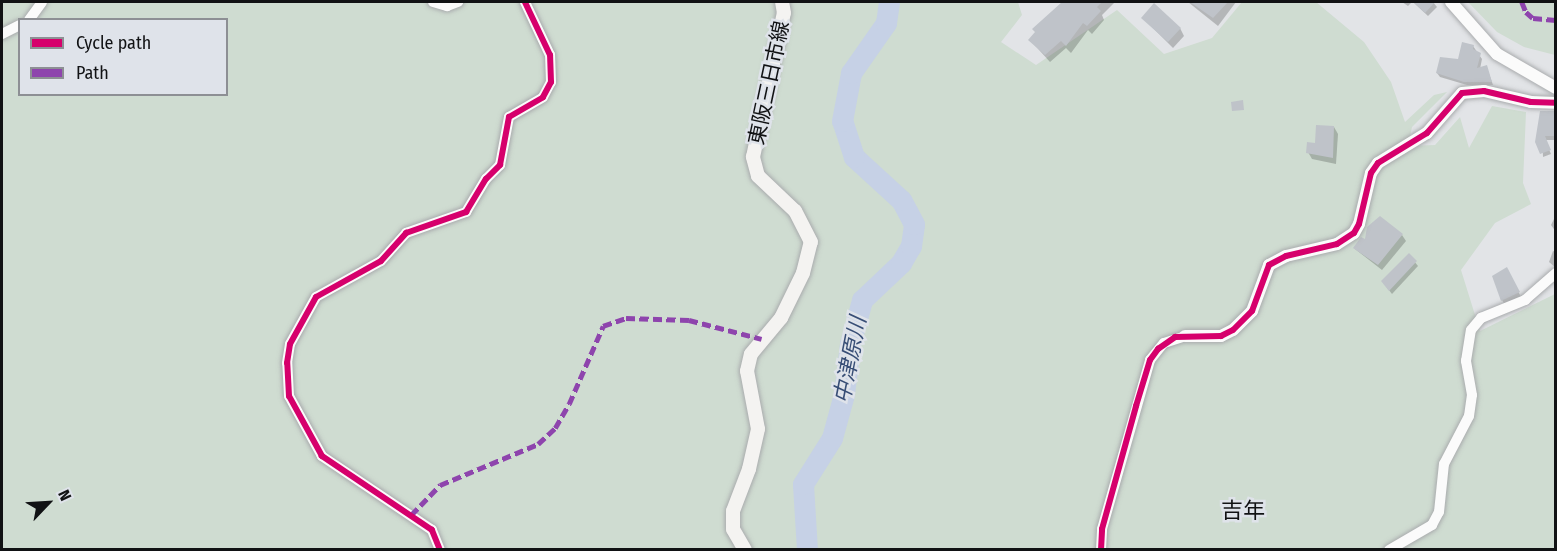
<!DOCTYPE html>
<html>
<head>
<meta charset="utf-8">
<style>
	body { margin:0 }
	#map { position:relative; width:1557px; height:551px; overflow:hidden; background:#e2e4e7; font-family:"Fira Sans Condensed","Noto Sans JP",sans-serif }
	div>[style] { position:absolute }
	.green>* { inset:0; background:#cfdcd1 }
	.shadow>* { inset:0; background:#0003 }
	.river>* { height:21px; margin:-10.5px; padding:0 10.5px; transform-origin:10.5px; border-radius:10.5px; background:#c6d1e6 }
	.building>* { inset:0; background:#bfc3c9 }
	.roads { filter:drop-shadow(0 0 2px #a9abad) drop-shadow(0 0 2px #a9abad) }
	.minor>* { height:10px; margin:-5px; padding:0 5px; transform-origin:5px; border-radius:5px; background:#fbfbfb }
	.tertiary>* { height:12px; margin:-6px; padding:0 6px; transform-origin:6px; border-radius:6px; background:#fbfbfb }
	.secondary>* { height:14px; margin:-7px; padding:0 7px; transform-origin:7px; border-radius:7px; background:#f4f3f1 }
	.quiet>* { height:4.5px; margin-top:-2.25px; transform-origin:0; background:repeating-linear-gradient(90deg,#8e44ad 0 9px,transparent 0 13.5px) }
	.cycleway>* { height:6px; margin:-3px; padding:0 3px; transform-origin:3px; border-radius:3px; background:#d6006c }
	span { translate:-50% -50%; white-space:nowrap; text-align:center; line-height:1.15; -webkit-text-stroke:5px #dfe3ea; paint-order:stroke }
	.street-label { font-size:21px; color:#111214 }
	.water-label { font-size:22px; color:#384e76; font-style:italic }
	.neighbourhood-label { font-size:22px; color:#111214 }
	.frame { position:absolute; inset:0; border:3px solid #111214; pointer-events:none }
	.legend { position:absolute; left:18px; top:18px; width:210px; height:78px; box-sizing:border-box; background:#dfe3ea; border:2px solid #8d8f94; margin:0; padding:8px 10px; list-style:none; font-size:18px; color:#111214 }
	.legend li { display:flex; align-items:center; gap:12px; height:30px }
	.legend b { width:30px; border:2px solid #8d8f94 }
	.north { position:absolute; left:18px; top:473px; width:60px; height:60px; -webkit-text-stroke:4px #dfe3ea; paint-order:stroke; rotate:65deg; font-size:16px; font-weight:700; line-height:24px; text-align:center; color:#111214 }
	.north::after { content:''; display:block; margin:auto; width:21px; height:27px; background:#111214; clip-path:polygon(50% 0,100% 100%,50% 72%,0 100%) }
</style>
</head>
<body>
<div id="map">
	<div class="green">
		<i style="clip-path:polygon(evenodd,2px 2px,1018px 2px,1022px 15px,1001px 42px,1036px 65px,1117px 10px,1164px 54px,1212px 38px,1242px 2px,1316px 2px,1364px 42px,1391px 82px,1405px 122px,1434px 95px,1447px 92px,1412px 127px,1408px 146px,1435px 145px,1460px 117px,1469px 148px,1492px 106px,1526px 112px,1523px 183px,1531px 204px,1495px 223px,1461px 270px,1480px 331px,1555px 294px,1555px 549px,2px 549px,2px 2px,20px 20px,226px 20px,226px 94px,20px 94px,20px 20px)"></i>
		<i style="clip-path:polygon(1468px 2px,1555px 2px,1555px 55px,1524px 47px,1497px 32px)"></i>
	</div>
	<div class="shadow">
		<i style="clip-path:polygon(1063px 2px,1115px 2px,1102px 15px,1104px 20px,1092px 34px,1088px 30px,1071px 53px,1066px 48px,1050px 62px,1030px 40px,1036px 33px,1034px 29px)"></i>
		<i style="clip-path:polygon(1188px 2px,1236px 2px,1218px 26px)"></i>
		<i style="clip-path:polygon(1402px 2px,1412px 2px,1408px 6px)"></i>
		<i style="clip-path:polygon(1413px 2px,1433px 2px,1437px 7px,1428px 16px)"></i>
		<i style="clip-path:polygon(1143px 18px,1180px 28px,1184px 36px,1173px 48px)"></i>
		<i style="clip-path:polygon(1473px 46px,1482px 59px,1480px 69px,1488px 71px,1493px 85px,1467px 85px,1440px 77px,1437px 73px,1459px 60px)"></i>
		<i style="clip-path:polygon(1541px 113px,1556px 114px,1556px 140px,1545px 140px,1551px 154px,1543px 157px)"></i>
		<i style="clip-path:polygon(1334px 127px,1338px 134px,1336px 164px,1312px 159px,1308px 152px)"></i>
		<i style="clip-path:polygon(1556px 215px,1556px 232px,1551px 225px)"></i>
		<i style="clip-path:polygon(1402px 235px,1406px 241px,1382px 270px,1355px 249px,1366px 242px)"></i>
		<i style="clip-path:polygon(1553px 251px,1556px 252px,1556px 268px,1549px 262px)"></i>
		<i style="clip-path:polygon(1409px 255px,1418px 266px,1392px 294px,1385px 285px)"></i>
		<i style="clip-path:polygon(1507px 269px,1521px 297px,1505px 305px,1502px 300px)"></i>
	</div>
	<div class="river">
		<i style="left:807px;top:550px;width:66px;rotate:-93.5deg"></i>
		<i style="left:803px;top:484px;width:54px;rotate:-57.8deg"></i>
		<i style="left:832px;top:438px;width:46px;rotate:-74.7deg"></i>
		<i style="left:844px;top:394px;width:50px;rotate:-83.2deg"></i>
		<i style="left:850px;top:344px;width:46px;rotate:-74.7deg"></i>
		<i style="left:862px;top:300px;width:54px;rotate:-43.5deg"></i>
		<i style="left:901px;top:263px;width:20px;rotate:-60deg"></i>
		<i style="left:911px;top:246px;width:22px;rotate:-82deg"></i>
		<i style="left:914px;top:224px;width:27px;rotate:-118deg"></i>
		<i style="left:901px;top:200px;width:64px;rotate:-137.5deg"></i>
		<i style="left:854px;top:157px;width:38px;rotate:-108deg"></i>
		<i style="left:842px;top:121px;width:49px;rotate:-79.4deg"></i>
		<i style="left:851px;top:73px;width:61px;rotate:-55deg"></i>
		<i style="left:886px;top:23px;width:21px;rotate:-82deg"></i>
	</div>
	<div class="building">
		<i style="clip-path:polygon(1062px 2px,1102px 2px,1097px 7px,1101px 11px,1087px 26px,1083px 23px,1066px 46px,1061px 41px,1045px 55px,1028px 40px,1035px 32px,1032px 29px)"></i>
		<i style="clip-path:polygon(1190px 2px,1228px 2px,1213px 18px)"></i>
		<i style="clip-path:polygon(1413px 2px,1435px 2px,1425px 13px)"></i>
		<i style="clip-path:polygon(1154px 3px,1181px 28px,1168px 42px,1141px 18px)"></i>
		<i style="clip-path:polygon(1462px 42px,1474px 45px,1473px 49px,1481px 53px,1477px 68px,1487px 65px,1492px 82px,1464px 82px,1436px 73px,1440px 57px,1458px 59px)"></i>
		<i style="clip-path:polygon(1243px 100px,1244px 110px,1232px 111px,1231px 102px)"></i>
		<i style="clip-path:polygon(1540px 111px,1556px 111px,1556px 136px,1545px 136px,1551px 150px,1540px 154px,1535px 142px)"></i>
		<i style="clip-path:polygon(1316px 125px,1334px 126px,1333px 158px,1306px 153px,1307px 142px,1315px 143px)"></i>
		<i style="clip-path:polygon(1380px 216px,1403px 234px,1378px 265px,1353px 248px,1361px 237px,1365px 239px,1367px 227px)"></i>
		<i style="clip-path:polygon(1409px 253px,1417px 261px,1389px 291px,1381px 281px)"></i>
		<i style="clip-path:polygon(1507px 267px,1520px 292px,1501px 301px,1492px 276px)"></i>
	</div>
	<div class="roads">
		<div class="minor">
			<i style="left:433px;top:2px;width:15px;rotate:16deg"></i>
			<i style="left:447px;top:6px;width:12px;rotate:-20deg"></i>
			<i style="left:29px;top:20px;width:22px;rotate:-54deg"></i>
			<i style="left:2px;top:34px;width:20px;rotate:-27deg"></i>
			<i style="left:440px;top:550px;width:22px;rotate:-112deg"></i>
			<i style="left:432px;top:530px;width:133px;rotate:-146.1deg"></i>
			<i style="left:322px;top:456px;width:68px;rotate:-118.8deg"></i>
			<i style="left:289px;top:396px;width:33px;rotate:-93deg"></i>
			<i style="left:287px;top:363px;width:19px;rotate:-81deg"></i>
			<i style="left:290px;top:344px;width:54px;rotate:-61deg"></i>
			<i style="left:316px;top:297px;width:74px;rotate:-29deg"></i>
			<i style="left:381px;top:261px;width:38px;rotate:-48deg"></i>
			<i style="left:406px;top:233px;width:64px;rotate:-19.3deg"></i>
			<i style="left:466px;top:212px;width:39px;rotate:-59deg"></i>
			<i style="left:486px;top:179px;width:20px;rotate:-45deg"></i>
			<i style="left:500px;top:165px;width:49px;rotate:-79.4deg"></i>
			<i style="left:509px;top:117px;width:39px;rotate:-30deg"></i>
			<i style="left:543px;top:97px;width:17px;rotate:-62deg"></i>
			<i style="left:551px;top:82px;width:27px;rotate:-92deg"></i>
			<i style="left:550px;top:55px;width:59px;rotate:-115.3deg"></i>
			<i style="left:1101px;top:550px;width:21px;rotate:-87deg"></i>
			<i style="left:1102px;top:529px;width:176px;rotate:-74.1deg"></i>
			<i style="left:1150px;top:360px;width:22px;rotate:-51deg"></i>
			<i style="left:1164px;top:343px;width:22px;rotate:-18deg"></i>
			<i style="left:1389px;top:550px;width:50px;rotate:-30.2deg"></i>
			<i style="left:1432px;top:525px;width:15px;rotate:-62deg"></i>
			<i style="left:1439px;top:512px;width:48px;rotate:-84.1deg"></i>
			<i style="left:1444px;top:464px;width:54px;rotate:-62.5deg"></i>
			<i style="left:1469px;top:416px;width:21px;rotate:-82deg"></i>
			<i style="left:1472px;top:395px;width:35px;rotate:-100deg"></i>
			<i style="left:1466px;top:361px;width:31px;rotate:-81deg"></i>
			<i style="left:1471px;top:330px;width:16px;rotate:-50deg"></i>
			<i style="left:1481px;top:318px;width:48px;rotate:-22.2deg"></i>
			<i style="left:1525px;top:300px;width:41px;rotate:-41.1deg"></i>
		</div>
		<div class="tertiary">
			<i style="left:1451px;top:2px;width:69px;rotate:48.5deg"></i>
			<i style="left:1497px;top:54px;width:68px;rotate:30deg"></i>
			<i style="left:1185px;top:336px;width:36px"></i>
			<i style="left:1221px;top:336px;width:13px;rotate:-27deg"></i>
			<i style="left:1233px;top:330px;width:27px;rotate:-45deg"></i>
			<i style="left:1252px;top:311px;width:49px;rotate:-69.7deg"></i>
			<i style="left:1269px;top:265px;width:19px;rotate:-28deg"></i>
			<i style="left:1286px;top:256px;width:52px;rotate:-13.2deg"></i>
			<i style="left:1337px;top:244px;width:20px;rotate:-33deg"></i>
			<i style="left:1354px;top:233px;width:10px;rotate:-61deg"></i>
			<i style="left:1359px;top:224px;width:52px;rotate:-76.8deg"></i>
			<i style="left:1371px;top:173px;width:12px;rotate:-55deg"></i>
			<i style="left:1378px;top:163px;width:57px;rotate:-31.5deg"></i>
			<i style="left:1427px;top:133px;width:53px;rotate:-48.8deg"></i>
			<i style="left:1462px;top:93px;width:22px;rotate:-5deg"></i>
			<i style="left:1484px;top:91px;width:48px;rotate:13.2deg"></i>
			<i style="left:1531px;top:102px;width:25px;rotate:2deg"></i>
		</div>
		<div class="secondary">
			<i style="left:745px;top:550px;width:24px;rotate:-120deg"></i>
			<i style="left:733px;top:529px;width:18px;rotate:-90deg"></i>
			<i style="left:733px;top:511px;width:45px;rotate:-69.1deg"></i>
			<i style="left:749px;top:469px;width:41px;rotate:-77.3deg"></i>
			<i style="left:758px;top:429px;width:59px;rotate:-100.7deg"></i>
			<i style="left:747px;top:371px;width:17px;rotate:-77deg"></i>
			<i style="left:751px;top:354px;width:47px;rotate:-50.2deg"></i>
			<i style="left:781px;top:318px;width:50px;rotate:-63.9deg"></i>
			<i style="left:803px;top:273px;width:32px;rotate:-76deg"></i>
			<i style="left:811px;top:242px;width:35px;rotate:-117deg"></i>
			<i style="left:795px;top:211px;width:51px;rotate:-136.6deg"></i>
			<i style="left:758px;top:176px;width:20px;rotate:-105deg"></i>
			<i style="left:753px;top:157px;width:147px;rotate:-77.9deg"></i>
			<i style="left:784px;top:13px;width:11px;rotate:-100deg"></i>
		</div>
	</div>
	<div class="quiet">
		<i style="left:1522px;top:2px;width:11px;rotate:68deg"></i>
		<i style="left:1526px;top:12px;width:9px;rotate:41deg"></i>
		<i style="left:1533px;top:18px;width:23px;rotate:5deg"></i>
		<i style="left:411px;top:515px;width:42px;rotate:-46deg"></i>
		<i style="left:440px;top:485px;width:106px;rotate:-22.7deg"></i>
		<i style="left:538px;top:444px;width:23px;rotate:-43deg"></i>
		<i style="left:555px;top:428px;width:28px;rotate:-60deg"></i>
		<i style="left:569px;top:404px;width:85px;rotate:-66.4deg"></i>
		<i style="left:603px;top:326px;width:24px;rotate:-19deg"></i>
		<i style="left:626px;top:318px;width:63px;rotate:1.8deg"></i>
		<i style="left:689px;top:320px;width:75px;rotate:14.6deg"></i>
	</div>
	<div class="cycleway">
		<i style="left:440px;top:550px;width:22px;rotate:-112deg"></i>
		<i style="left:432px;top:530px;width:133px;rotate:-146.1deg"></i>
		<i style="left:322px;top:456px;width:68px;rotate:-118.8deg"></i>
		<i style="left:289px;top:396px;width:33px;rotate:-93deg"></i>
		<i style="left:287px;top:363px;width:19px;rotate:-81deg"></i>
		<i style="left:290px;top:344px;width:54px;rotate:-61deg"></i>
		<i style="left:316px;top:297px;width:74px;rotate:-29deg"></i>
		<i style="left:381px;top:261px;width:38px;rotate:-48deg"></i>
		<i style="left:406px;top:233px;width:64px;rotate:-19.3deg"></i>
		<i style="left:466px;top:212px;width:39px;rotate:-59deg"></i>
		<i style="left:486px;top:179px;width:20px;rotate:-45deg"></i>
		<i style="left:500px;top:165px;width:49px;rotate:-79.4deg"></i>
		<i style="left:509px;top:117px;width:39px;rotate:-30deg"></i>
		<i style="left:543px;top:97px;width:17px;rotate:-62deg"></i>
		<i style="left:551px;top:82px;width:27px;rotate:-92deg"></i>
		<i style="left:550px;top:55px;width:59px;rotate:-115.3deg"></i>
		<i style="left:1101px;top:550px;width:21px;rotate:-87deg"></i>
		<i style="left:1102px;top:529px;width:128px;rotate:-74.5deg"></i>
		<i style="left:1136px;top:406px;width:48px;rotate:-73.1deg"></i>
		<i style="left:1150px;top:360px;width:14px;rotate:-54deg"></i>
		<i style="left:1158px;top:349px;width:21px;rotate:-35deg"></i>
		<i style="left:1175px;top:337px;width:46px;rotate:-1.2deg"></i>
		<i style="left:1221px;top:336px;width:13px;rotate:-27deg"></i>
		<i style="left:1233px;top:330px;width:27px;rotate:-45deg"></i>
		<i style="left:1252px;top:311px;width:49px;rotate:-69.7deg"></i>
		<i style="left:1269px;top:265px;width:19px;rotate:-28deg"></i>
		<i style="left:1286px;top:256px;width:52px;rotate:-13.2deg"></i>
		<i style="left:1337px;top:244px;width:20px;rotate:-33deg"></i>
		<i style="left:1354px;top:233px;width:10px;rotate:-61deg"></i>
		<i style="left:1359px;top:224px;width:52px;rotate:-76.8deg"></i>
		<i style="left:1371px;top:173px;width:12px;rotate:-55deg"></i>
		<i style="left:1378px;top:163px;width:57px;rotate:-31.5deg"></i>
		<i style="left:1427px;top:133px;width:53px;rotate:-48.8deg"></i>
		<i style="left:1462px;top:93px;width:22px;rotate:-5deg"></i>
		<i style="left:1484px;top:91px;width:48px;rotate:13.2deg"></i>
		<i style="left:1531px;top:102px;width:25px;rotate:2deg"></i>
	</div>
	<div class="street-label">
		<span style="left:769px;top:83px;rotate:-78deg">東阪三日市線</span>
	</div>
	<div class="water-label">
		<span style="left:850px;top:360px;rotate:-79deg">中津原川</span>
	</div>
	<div class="neighbourhood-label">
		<span style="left:1243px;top:511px">吉年</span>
	</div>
	<div class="frame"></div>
	<ul class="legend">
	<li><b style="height:8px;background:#d6006c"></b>Cycle path</li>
	<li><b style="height:8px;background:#8e44ad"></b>Path</li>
	</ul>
	<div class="north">N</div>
</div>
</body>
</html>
